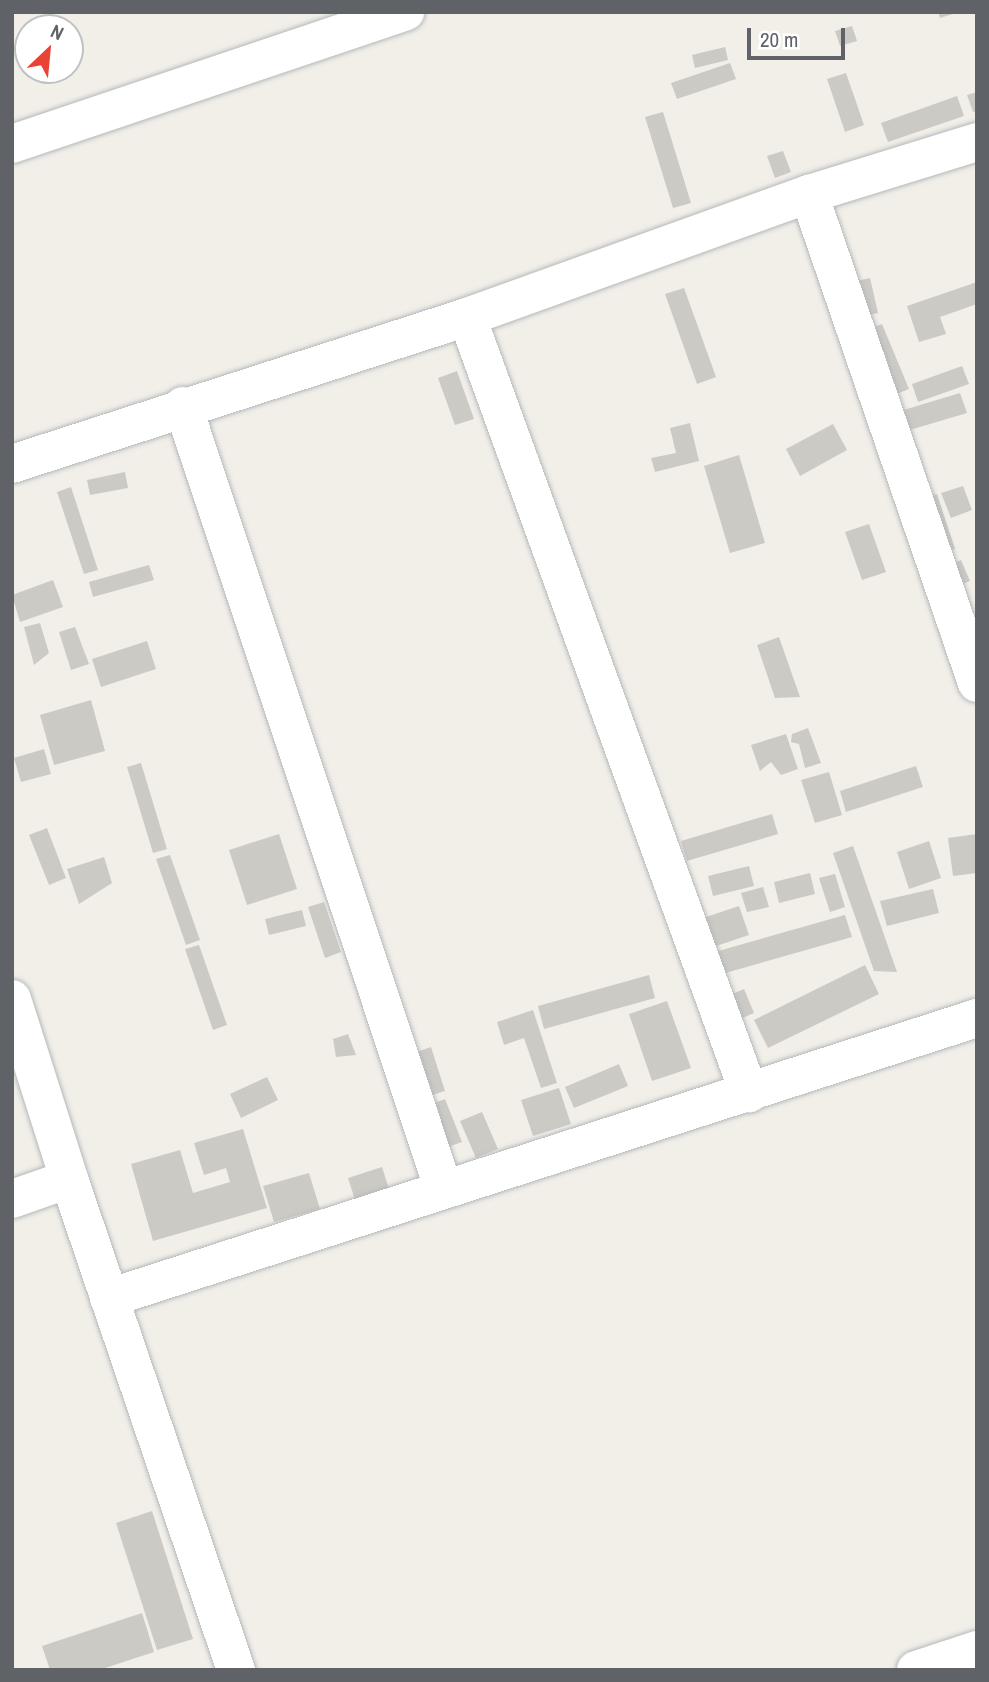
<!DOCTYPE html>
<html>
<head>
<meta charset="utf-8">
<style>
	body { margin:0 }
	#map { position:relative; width:989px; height:1682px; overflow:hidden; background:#f1efe8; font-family:"Archivo Narrow",sans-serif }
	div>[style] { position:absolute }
	.building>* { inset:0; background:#cccac5 }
	.roads { filter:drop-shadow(0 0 2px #b5b8bc) drop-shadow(0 0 2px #b5b8bc) }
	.street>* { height:38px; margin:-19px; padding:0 19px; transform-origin:19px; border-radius:19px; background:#fff }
	.secondary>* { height:38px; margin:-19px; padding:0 19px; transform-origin:19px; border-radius:19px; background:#fff }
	span { translate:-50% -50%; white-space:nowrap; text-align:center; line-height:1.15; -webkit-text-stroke:7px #fff; paint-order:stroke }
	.frame { position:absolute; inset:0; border:14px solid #5f6368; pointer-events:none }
	.north { position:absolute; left:14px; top:14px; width:70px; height:70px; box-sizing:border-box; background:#fff; border:2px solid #bfc1c3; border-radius:50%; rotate:26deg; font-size:19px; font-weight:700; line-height:28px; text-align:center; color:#5f6368 }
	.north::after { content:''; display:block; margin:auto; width:24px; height:32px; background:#ea4335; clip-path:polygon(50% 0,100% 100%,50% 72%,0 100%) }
	.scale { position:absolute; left:747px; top:28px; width:98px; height:32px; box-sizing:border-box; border:4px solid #5f6368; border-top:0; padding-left:9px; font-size:21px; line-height:24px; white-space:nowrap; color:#5f6368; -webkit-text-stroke:5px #fff; paint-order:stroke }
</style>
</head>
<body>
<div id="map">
	<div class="building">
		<i style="clip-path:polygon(938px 12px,956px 12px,956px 13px,940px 18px)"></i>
		<i style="clip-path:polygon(852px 26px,857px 41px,840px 46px,835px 31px)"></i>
		<i style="clip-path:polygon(725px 47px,728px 60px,695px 68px,692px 55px)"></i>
		<i style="clip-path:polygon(730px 63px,736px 79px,677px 99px,671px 83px)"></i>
		<i style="clip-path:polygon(846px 73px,864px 125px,845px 132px,827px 79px)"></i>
		<i style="clip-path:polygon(977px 92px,977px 111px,973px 112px,967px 95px)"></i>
		<i style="clip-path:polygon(957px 96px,964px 116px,888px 142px,881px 123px)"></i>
		<i style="clip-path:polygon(663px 112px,691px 203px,673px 208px,645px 117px)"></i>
		<i style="clip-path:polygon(783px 151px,791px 172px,775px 178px,767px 156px)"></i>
		<i style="clip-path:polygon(870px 278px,878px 313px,860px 317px,852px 282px)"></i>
		<i style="clip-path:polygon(977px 282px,977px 304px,940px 317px,946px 334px,919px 342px,907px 306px)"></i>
		<i style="clip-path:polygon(684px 288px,716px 377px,697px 384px,665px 294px)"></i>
		<i style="clip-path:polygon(882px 324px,909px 389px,889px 397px,863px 331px)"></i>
		<i style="clip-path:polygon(962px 366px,969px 384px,918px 402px,912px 384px)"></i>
		<i style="clip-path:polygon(457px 371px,474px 419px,455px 425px,438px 378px)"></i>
		<i style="clip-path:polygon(960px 393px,967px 413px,903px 432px,897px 412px)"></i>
		<i style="clip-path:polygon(690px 423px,699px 461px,655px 472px,651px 458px,676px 453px,670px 428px)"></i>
		<i style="clip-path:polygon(833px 424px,847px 450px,800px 476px,786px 449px)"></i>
		<i style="clip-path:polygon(739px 455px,765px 543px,730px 553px,704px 466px)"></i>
		<i style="clip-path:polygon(125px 472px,128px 488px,90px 495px,87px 480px)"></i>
		<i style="clip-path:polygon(963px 486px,972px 510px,951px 518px,941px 493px)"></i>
		<i style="clip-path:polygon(71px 487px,98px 570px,84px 574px,57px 492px)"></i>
		<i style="clip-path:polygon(937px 494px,955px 549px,938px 554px,920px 499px)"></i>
		<i style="clip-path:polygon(869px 524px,886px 572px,862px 580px,845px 532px)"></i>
		<i style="clip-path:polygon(961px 560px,970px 581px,952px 588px,944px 568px)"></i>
		<i style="clip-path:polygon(149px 565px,154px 580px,93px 597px,89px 582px)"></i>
		<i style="clip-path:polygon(53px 580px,63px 607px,20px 622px,12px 595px)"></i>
		<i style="clip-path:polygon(40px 623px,49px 653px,34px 665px,24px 627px)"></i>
		<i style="clip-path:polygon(75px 627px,89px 664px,71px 670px,59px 632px)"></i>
		<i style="clip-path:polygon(779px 637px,800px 697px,775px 698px,757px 645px)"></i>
		<i style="clip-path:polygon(147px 641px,156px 669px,101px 687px,92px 659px)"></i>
		<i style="clip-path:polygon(91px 700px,105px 751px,54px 765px,40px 715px)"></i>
		<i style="clip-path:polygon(808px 728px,821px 763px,805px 768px,799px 744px,791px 742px,792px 734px)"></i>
		<i style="clip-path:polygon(786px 734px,798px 769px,781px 775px,771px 762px,760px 771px,751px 745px)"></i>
		<i style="clip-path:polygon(44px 749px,51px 774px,21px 782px,14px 758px)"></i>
		<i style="clip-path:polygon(141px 763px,167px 849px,153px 853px,127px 767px)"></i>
		<i style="clip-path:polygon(916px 766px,923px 787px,846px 812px,840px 791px)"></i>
		<i style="clip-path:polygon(829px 772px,842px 815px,815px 823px,801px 780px)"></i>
		<i style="clip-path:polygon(772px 814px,778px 834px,687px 861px,681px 841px)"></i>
		<i style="clip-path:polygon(47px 828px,66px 878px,49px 885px,29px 835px)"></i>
		<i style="clip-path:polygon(279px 834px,297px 889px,247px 905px,229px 850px)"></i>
		<i style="clip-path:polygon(977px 834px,977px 873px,953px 876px,948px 838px)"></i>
		<i style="clip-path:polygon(929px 841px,941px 878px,909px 889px,897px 852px)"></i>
		<i style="clip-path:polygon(853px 846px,897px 972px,874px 971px,833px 853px)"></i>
		<i style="clip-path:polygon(170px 855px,200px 940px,186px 945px,156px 859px)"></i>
		<i style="clip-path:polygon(104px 857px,112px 883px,79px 904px,67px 869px)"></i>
		<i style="clip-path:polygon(749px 866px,754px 886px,713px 896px,708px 876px)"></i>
		<i style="clip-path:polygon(810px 873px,815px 894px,779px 903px,774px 882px)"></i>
		<i style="clip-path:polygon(835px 874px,845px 907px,830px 912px,819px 878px)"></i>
		<i style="clip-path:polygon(763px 887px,769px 907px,747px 912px,741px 893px)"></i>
		<i style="clip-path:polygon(933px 889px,939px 913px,887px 926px,880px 901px)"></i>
		<i style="clip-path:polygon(324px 902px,341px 952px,325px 958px,308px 907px)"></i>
		<i style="clip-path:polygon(739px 906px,749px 935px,713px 947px,703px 918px)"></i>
		<i style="clip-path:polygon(302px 910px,306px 926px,269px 935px,265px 919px)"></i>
		<i style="clip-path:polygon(845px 915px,852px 937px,722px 974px,715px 952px)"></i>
		<i style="clip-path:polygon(199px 945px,227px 1025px,213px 1030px,185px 949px)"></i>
		<i style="clip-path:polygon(865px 965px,879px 994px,768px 1048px,754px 1020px)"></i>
		<i style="clip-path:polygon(649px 975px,655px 998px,544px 1029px,538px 1006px)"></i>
		<i style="clip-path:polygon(744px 989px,754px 1013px,735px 1021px,725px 997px)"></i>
		<i style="clip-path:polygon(667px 1001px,691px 1068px,652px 1081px,629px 1014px)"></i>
		<i style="clip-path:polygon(533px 1010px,557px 1083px,541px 1088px,524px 1038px,504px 1045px,497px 1022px)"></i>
		<i style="clip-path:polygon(348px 1034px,356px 1055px,336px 1057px,333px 1039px)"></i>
		<i style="clip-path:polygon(431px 1047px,445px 1091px,429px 1096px,414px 1053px)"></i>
		<i style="clip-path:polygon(619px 1064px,628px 1086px,574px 1108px,565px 1087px)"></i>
		<i style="clip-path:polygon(267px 1077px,278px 1100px,241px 1118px,230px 1094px)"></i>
		<i style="clip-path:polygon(559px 1088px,571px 1124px,533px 1136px,521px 1100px)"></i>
		<i style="clip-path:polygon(445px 1099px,462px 1142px,445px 1148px,429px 1105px)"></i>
		<i style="clip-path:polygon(482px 1112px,498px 1149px,476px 1158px,460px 1121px)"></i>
		<i style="clip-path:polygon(243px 1129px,267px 1208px,153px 1241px,131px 1164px,180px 1150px,193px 1193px,230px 1182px,226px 1168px,204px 1175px,194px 1143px)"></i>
		<i style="clip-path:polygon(382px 1167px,390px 1192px,356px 1203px,348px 1178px)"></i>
		<i style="clip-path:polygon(309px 1173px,320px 1209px,274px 1222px,263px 1186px)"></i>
		<i style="clip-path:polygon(152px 1511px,193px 1639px,157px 1650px,116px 1523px)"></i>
		<i style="clip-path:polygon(142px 1613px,154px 1652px,99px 1670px,50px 1670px,42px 1646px)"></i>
	</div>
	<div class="roads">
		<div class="street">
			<i style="left:12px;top:144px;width:415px;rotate:-18.6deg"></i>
			<i style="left:809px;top:194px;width:517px;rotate:71.04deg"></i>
			<i style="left:467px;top:317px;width:826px;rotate:70.03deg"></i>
			<i style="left:183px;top:406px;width:826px;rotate:71.59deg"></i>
			<i style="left:12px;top:464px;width:478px;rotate:-17.9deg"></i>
			<i style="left:467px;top:317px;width:363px;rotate:-19.8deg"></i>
			<i style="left:809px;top:194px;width:176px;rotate:-17.2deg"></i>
			<i style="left:12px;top:999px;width:189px;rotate:72.4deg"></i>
			<i style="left:69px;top:1179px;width:519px;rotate:71.22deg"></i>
			<i style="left:12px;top:1199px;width:60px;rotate:-19.3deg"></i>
			<i style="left:109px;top:1298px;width:912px;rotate:-17.88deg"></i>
		</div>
		<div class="secondary">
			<i style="left:916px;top:1670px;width:64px;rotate:-18.2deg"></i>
		</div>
	</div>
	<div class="frame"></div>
	<div class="north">N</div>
	<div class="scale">20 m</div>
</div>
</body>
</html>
